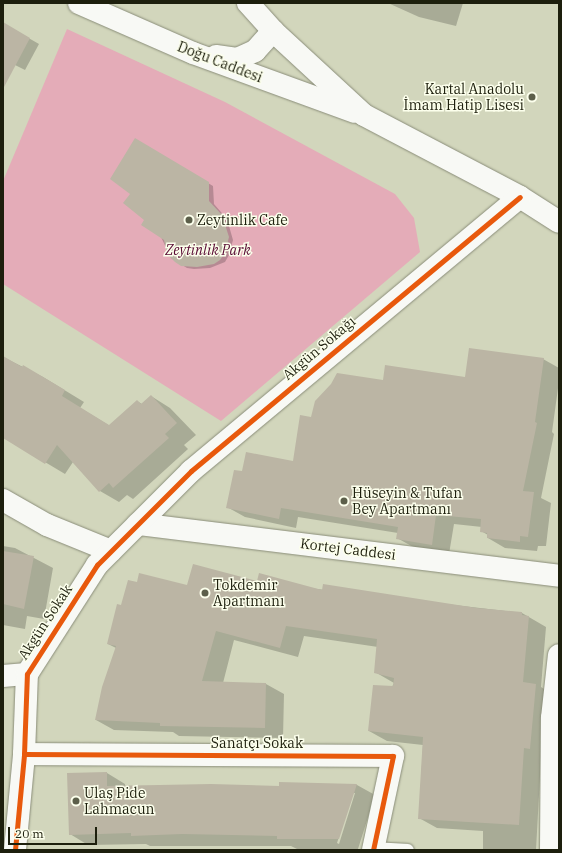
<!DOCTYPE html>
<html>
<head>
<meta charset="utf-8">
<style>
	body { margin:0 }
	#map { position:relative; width:562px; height:853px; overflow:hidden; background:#d2d6bc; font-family:"IBM Plex Serif",serif }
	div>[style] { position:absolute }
	.green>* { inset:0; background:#e4acb8 }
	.shadow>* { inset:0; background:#0003 }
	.building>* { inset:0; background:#bbb5a4 }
	.roads { filter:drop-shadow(0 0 1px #8a8d79) drop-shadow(0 0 1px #8a8d79) }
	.lane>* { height:13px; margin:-6.5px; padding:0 6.5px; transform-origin:6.5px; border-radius:6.5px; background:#f8f9f5 }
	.street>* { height:22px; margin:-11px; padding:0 11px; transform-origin:11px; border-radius:11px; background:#f8f9f5 }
	.secondary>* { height:22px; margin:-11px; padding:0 11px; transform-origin:11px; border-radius:11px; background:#f8f9f5 }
	.cycleway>* { height:5px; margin:-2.5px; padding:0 2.5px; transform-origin:2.5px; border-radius:2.5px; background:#e8590c }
	.dots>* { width:11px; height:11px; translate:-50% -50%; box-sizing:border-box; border:2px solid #fcffec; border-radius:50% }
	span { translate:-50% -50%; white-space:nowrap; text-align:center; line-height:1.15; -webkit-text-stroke:3px #fcffec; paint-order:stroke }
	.street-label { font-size:14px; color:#1d1f0d }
	.poi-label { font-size:14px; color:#1d1f0d }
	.right { translate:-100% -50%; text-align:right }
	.left { translate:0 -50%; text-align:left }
	.park-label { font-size:14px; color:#580a33; font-style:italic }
	.frame { position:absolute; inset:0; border:4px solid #1d1f0d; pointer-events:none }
	.scale { position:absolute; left:8px; top:827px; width:89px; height:18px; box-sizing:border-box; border:2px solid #1d1f0d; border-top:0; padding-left:5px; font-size:12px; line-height:14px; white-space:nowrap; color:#1d1f0d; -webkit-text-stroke:3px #fcffec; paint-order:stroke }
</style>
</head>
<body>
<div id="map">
	<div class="green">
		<i style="clip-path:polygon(67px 29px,225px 102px,395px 194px,414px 218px,420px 252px,221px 421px,3px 284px,3px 181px)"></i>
	</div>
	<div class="shadow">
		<i style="clip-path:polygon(388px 3px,463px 3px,456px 26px,419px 17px)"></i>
		<i style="clip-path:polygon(4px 24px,39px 44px,25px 70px,3px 59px)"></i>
		<i style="clip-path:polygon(135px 140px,213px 186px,214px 204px,227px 219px,233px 240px,229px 255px,225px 262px,210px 268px,194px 269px,187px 268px,171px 258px,161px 237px,145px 220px,132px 194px)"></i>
		<i style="clip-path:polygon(3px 357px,43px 377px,84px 402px,80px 408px,110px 426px,137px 401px,142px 404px,151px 396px,170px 408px,196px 435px,184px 445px,188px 449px,133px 499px,127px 495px,119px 502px,100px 491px,73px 462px,65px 474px,3px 437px)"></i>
		<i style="clip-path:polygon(543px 359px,559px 368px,559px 381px,552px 432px,554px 434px,541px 498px,551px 503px,546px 546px,538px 546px,537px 551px,505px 548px,488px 538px,488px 535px,481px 531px,482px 527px,454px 524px,449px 554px,415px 548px,397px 538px,398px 533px,298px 517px,296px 528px,245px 517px,227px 507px,243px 473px,294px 462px,312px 418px,384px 381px,466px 378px)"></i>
		<i style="clip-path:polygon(3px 546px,15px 548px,53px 568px,44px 619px,27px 616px,25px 629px,3px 625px)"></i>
		<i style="clip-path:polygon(257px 582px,522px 613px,546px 627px,541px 687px,554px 695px,541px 758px,536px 850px,483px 850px,483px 831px,437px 828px,419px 818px,423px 745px,387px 741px,369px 731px,394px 683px,375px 672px,378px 647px,304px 636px,298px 657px,234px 640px,223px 683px,266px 684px,284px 694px,283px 738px,179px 736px,173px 732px,114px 730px,96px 720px,116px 648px,108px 644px,122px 606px,137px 583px,188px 586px)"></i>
		<i style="clip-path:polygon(evenodd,107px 773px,125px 784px,125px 787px,280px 787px,280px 783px,357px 785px,375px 795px,358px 849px,297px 849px,291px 846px,150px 846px,146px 844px,88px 845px,70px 834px,107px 773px,353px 793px,355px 793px,339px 844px,337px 843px,353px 793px)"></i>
	</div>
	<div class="building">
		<i style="clip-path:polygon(3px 22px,30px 38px,3px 89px)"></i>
		<i style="clip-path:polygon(135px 138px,209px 182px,209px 201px,222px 215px,229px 237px,225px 253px,220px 260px,214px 264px,197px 267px,181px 266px,175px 262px,167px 254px,164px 240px,141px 225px,144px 220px,123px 203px,130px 194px,110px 179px)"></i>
		<i style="clip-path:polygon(469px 348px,544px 358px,535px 422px,537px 423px,523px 491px,534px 492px,528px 537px,520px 536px,520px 542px,487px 538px,487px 533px,480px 532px,481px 519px,436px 515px,432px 545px,396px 539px,398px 527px,281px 508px,279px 519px,226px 508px,234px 470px,242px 471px,246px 452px,293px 461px,300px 415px,311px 417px,315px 401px,331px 384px,337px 373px,383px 380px,385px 365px,465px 377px)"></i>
		<i style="clip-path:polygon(3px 356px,22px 367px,23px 365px,65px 390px,62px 396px,109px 425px,137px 400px,141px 404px,151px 395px,177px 423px,165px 434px,169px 438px,113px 488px,109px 483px,99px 492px,57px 445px,45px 464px,3px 438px)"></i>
		<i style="clip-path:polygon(3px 551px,34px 556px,24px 609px,3px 604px)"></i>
		<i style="clip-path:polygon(193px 564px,257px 581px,259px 573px,322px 590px,323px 584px,477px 608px,522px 612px,522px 615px,529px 616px,523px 682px,536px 684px,530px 749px,524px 748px,519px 825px,418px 819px,423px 737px,368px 731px,373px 685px,393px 686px,394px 678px,374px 673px,377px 639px,286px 626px,280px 648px,216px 631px,202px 681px,266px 683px,265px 728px,160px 726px,160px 723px,95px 720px,102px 687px,116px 646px,107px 644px,117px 604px,121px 605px,128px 580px,137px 582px,139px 573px,187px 585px)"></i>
		<i style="clip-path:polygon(107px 772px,107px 786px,211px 784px,279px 786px,279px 782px,357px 784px,339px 839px,277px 839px,277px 836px,182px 834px,131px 836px,131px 833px,69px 835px,67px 773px)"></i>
	</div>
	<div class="roads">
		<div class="lane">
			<i style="left:373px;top:848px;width:34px;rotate:3deg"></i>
		</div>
		<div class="street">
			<i style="left:3px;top:500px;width:51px;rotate:29.6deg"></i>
			<i style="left:47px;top:525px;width:69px;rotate:22.1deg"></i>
			<i style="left:24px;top:754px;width:369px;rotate:0.3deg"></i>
			<i style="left:393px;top:756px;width:96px;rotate:102deg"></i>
			<i style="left:551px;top:850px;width:132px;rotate:-89.6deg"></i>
			<i style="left:552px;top:718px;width:63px;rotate:-83.7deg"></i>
		</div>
		<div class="secondary">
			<i style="left:79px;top:3px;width:124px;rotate:23.7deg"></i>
			<i style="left:193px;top:53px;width:172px;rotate:20deg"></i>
			<i style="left:248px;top:3px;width:38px;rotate:48deg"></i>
			<i style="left:273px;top:31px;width:124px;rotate:42.7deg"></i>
			<i style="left:364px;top:115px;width:176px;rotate:27.7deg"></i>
			<i style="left:520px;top:197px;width:46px;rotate:32.7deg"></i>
			<i style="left:216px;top:56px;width:21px;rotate:8deg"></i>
			<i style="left:237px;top:59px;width:20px;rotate:-24deg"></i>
			<i style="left:255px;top:51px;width:27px;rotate:-48deg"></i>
			<i style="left:138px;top:524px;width:424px;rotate:7deg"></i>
			<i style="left:3px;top:676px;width:24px;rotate:-5deg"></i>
			<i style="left:15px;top:850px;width:96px;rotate:-84.6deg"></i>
			<i style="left:24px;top:754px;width:80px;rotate:-87.9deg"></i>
			<i style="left:27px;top:674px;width:130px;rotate:-57.3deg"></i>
			<i style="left:97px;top:565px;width:133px;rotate:-45deg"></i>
			<i style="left:191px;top:471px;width:428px;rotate:-39.8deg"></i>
		</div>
	</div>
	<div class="cycleway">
		<i style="left:24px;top:754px;width:369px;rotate:0.3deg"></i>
		<i style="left:393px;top:756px;width:96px;rotate:102deg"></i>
		<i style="left:15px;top:850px;width:96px;rotate:-84.6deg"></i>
		<i style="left:24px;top:754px;width:80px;rotate:-87.9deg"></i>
		<i style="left:27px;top:674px;width:130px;rotate:-57.3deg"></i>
		<i style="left:97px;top:565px;width:133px;rotate:-45deg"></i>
		<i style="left:191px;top:471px;width:428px;rotate:-39.8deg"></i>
	</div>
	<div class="dots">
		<i style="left:532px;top:97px;background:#5c5f4a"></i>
		<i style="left:189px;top:220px;background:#5c5f4a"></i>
		<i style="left:344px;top:501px;background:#5c5f4a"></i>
		<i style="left:205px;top:593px;background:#5c5f4a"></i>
		<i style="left:76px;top:801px;background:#5c5f4a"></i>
	</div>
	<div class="street-label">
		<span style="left:220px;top:62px;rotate:21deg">Doğu Caddesi</span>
		<span style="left:319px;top:348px;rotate:-40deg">Akgün Sokağı</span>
		<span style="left:348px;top:549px;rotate:7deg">Kortej Caddesi</span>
		<span style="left:45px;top:622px;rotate:-57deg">Akgün Sokak</span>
		<span style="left:257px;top:743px">Sanatçı Sokak</span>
	</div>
	<div class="poi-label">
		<span class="right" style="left:524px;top:97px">Kartal Anadolu<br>İmam Hatip Lisesi</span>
		<span class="left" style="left:197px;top:220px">Zeytinlik Cafe</span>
		<span class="left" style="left:352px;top:501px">Hüseyin &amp; Tufan<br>Bey Apartmanı</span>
		<span class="left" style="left:213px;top:593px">Tokdemir<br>Apartmanı</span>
		<span class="left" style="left:84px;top:801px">Ulaş Pide<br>Lahmacun</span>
	</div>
	<div class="park-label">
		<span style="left:208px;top:250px">Zeytinlik Park</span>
	</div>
	<div class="frame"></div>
	<div class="scale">20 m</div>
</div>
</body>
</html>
